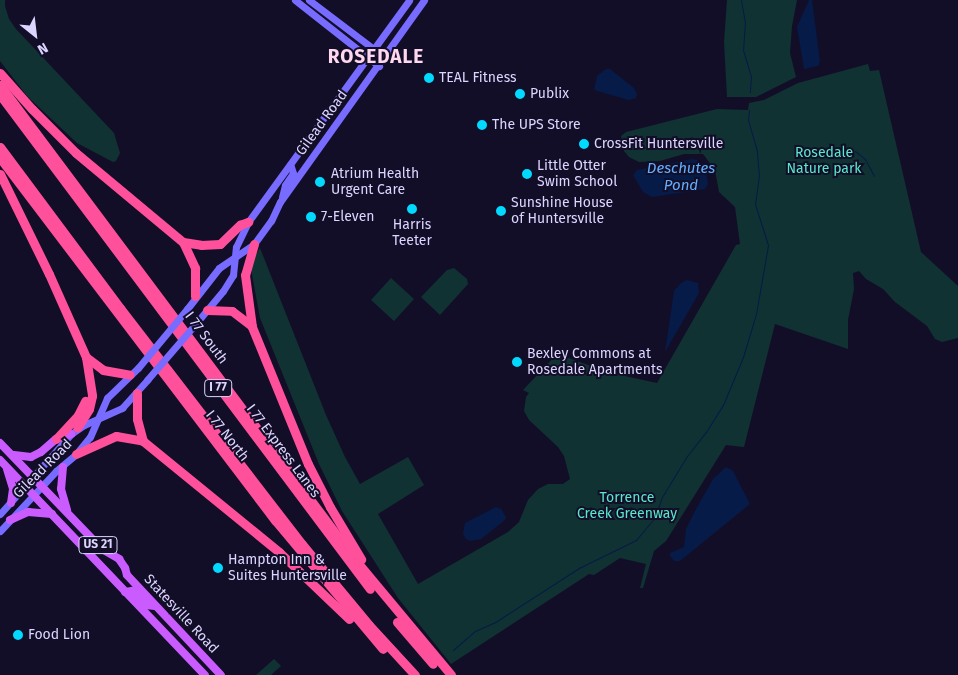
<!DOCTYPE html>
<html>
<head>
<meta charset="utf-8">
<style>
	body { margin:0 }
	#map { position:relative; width:958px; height:675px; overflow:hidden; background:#130e28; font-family:"Fira Sans",sans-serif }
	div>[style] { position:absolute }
	.green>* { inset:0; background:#103232 }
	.water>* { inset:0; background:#061b48 }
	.stream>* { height:1px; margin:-0.5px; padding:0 0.5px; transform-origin:0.5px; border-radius:0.5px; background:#061b48 }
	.secondary>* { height:7px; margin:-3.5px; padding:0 3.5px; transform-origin:3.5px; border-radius:3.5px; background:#776cff }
	.primary>* { height:8px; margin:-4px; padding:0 4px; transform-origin:4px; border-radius:4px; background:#ca5cff }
	.highway>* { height:9px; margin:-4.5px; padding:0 4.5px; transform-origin:4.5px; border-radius:4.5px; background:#ff509b }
	.secondary-bridge>* { height:7px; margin:-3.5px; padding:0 3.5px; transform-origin:3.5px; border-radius:3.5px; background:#776cff }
	.dots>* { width:14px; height:14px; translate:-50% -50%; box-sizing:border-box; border:2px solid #130e28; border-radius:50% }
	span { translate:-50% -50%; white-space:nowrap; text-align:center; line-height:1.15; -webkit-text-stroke:4px #130e28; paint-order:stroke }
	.shield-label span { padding:1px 4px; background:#130e28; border:1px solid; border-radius:4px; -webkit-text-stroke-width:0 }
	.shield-label { font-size:12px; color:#dcd5ff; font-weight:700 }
	.poi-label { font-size:14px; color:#dcd5ff }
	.left { translate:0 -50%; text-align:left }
	.street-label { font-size:14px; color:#dcd5ff }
	.park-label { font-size:14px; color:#57e9cc }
	.water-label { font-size:15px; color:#63afff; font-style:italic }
	.district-label { font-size:19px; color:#ffd7ee; font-weight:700; letter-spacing:1px }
	.north { position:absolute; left:10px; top:10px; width:50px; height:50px; -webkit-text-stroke:4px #130e28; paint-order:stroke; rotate:151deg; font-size:14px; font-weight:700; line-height:20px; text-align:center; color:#dcd5ff }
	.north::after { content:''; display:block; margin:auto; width:18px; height:22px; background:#dcd5ff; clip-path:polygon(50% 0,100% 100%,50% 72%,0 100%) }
</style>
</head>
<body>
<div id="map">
	<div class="green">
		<i style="clip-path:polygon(0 0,5px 0,5px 6px,9px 19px,16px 29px,114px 133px,120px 153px,116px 161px,113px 162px,77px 143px,27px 96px,0 61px)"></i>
		<i style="clip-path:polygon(727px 0,797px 0,792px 26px,790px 53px,796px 77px,756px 97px,727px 97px,724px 42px)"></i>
		<i style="clip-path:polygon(868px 64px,870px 71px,879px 70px,921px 252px,958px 286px,958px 338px,942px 342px,935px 339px,927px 326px,895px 302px,883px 289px,866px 279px,859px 271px,853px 273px,854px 289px,848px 320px,848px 349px,775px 324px,744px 447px,726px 445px,666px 541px,654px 551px,643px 588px,640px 588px,646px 564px,620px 558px,594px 575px,589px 574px,451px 664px,398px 598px,342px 511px,319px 464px,260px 318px,251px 269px,254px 258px,260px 248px,326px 415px,345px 457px,360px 484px,408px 457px,424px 485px,378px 514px,418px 584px,508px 532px,519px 522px,528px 500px,538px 489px,548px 484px,563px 484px,570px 479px,564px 456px,558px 447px,529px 420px,524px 411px,526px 397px,529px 393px,523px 390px,557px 354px,611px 373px,657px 383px,736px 245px,740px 244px,735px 207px,719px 192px,715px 170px,703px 154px,684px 154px,660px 161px,639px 162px,629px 157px,624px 151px,621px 136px,626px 132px,717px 109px,748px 110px,749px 103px,764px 100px,798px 83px)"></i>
		<i style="clip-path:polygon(454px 268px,467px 279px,468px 284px,440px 315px,421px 297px,447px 270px)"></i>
		<i style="clip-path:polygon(391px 278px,414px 299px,394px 321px,371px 300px)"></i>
		<i style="clip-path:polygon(274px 659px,281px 666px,271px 675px,256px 675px)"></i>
	</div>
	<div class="water">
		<i style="clip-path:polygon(809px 0,812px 0,820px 62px,818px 66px,804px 69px,797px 27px)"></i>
		<i style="clip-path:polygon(606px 69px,610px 69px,634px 88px,637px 94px,636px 98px,629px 100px,594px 90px,597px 76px)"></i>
		<i style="clip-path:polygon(692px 159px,697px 160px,705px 166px,708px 184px,705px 189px,652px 197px,643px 192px,633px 175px,637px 170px)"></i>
		<i style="clip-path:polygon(687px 280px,698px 283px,699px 293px,665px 352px,674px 291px,681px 283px)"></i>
		<i style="clip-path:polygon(726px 467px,733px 471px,750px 504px,680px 561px,674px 561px,670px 556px,670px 553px,684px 547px,686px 529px,695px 511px,713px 479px)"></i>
		<i style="clip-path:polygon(496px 507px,501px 509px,506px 517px,505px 520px,481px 539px,470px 541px,466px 539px,463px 534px,465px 523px)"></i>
	</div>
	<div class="stream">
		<i style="left:741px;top:0;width:22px;rotate:80deg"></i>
		<i style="left:745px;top:22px;width:28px;rotate:94deg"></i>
		<i style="left:743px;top:50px;width:27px;rotate:73deg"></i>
		<i style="left:751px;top:76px;width:16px;rotate:94deg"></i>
		<i style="left:855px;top:151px;width:13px;rotate:39deg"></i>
		<i style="left:865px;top:159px;width:19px;rotate:62deg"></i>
		<i style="left:453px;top:650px;width:29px;rotate:-41deg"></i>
		<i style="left:475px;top:631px;width:24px;rotate:-24deg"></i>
		<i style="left:497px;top:621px;width:98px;rotate:-32.9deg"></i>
		<i style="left:579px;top:568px;width:64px;rotate:-26.2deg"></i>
		<i style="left:636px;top:540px;width:30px;rotate:-50deg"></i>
		<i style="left:655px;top:517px;width:21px;rotate:-71deg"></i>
		<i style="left:662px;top:497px;width:48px;rotate:-58.6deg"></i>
		<i style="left:687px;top:456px;width:31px;rotate:-52deg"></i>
		<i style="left:706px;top:432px;width:32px;rotate:-58deg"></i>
		<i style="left:723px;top:405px;width:52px;rotate:-67.4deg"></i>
		<i style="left:743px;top:357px;width:45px;rotate:-73.2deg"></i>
		<i style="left:756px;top:314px;width:70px;rotate:-80.1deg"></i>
		<i style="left:768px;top:245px;width:43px;rotate:-107.6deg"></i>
		<i style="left:755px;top:204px;width:28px;rotate:-82deg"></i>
		<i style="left:759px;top:176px;width:25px;rotate:-95deg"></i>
		<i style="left:757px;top:151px;width:32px;rotate:-106deg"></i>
		<i style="left:748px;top:120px;width:10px;rotate:-84deg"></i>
	</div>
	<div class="secondary">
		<i style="left:295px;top:0;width:107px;rotate:38.2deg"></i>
		<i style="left:309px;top:0;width:94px;rotate:37.2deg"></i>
		<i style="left:282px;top:197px;width:12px;rotate:-76deg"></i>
		<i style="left:285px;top:185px;width:14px;rotate:-56deg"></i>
		<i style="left:293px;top:173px;width:9px;rotate:-108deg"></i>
		<i style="left:187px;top:309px;width:52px;rotate:-52deg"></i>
		<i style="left:219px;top:268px;width:42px;rotate:-34.4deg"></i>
		<i style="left:254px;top:244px;width:29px;rotate:-54deg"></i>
		<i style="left:271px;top:221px;width:21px;rotate:-65deg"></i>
		<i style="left:280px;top:202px;width:248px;rotate:-54.5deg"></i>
		<i style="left:197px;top:322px;width:40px;rotate:-50deg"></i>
		<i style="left:223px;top:291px;width:19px;rotate:-58deg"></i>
		<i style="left:233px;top:275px;width:28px;rotate:-84deg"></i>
		<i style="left:236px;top:247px;width:28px;rotate:-64deg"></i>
		<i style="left:248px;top:222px;width:274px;rotate:-54deg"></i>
		<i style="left:0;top:514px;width:107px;rotate:-48.4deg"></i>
		<i style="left:71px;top:434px;width:16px;rotate:-35deg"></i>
		<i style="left:84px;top:425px;width:42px;rotate:-24.1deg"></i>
		<i style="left:122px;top:408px;width:38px;rotate:-48deg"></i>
		<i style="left:0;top:531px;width:82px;rotate:-47deg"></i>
		<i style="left:56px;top:471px;width:26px;rotate:-40deg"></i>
		<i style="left:76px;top:454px;width:22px;rotate:-51deg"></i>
		<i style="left:90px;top:437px;width:43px;rotate:-66.4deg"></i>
		<i style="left:107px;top:398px;width:43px;rotate:-44.1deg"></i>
	</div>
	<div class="primary">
		<i style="left:0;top:443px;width:147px;rotate:46.1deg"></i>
		<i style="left:102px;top:549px;width:20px;rotate:30deg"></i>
		<i style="left:119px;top:559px;width:11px;rotate:56deg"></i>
		<i style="left:125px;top:568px;width:7px;rotate:74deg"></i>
		<i style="left:127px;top:575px;width:137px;rotate:46.8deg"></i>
		<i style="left:14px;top:455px;width:17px;rotate:7deg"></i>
		<i style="left:31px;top:457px;width:11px;rotate:-27deg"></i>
		<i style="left:41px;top:452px;width:20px;rotate:-41deg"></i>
		<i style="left:56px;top:439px;width:16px;rotate:-18deg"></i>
		<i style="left:0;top:460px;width:297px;rotate:46.4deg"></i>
		<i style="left:63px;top:467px;width:22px;rotate:95deg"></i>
		<i style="left:61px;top:489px;width:22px;rotate:74deg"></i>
		<i style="left:7px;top:469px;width:21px;rotate:73deg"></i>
		<i style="left:13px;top:489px;width:14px;rotate:98deg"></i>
		<i style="left:10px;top:520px;width:20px;rotate:-24deg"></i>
		<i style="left:28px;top:512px;width:24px;rotate:5deg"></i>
		<i style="left:125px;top:592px;width:7px;rotate:-8deg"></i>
		<i style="left:132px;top:591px;width:20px;rotate:45deg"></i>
		<i style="left:146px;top:605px;width:9px;rotate:6deg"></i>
	</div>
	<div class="highway">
		<i style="left:0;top:73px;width:48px;rotate:48.4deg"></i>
		<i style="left:32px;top:109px;width:62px;rotate:45deg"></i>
		<i style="left:76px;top:153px;width:139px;rotate:39.8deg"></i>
		<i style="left:183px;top:242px;width:29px;rotate:65deg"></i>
		<i style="left:195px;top:268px;width:28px;rotate:90deg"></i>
		<i style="left:0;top:85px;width:596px;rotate:53.19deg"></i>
		<i style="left:357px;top:562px;width:147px;rotate:50.2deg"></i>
		<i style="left:0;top:95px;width:617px;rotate:53.17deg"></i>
		<i style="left:0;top:147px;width:201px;rotate:53.3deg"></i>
		<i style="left:120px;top:308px;width:298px;rotate:52.4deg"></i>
		<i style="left:302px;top:544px;width:105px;rotate:50.4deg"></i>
		<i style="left:369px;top:625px;width:68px;rotate:47.4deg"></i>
		<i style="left:0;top:158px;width:455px;rotate:52.8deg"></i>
		<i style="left:275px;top:520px;width:168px;rotate:50.1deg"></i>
		<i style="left:0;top:174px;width:111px;rotate:63.9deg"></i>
		<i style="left:49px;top:274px;width:91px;rotate:66deg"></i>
		<i style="left:86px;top:357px;width:39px;rotate:81deg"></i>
		<i style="left:92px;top:396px;width:13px;rotate:103deg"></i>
		<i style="left:89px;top:409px;width:22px;rotate:122deg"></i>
		<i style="left:183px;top:242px;width:18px;rotate:9deg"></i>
		<i style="left:201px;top:245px;width:19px;rotate:-3deg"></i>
		<i style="left:220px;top:244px;width:28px;rotate:-44deg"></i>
		<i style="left:240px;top:225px;width:9px;rotate:-21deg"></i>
		<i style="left:254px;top:244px;width:32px;rotate:106deg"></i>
		<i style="left:245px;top:275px;width:52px;rotate:82.3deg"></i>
		<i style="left:252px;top:327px;width:148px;rotate:67.8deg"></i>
		<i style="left:308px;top:464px;width:48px;rotate:62.9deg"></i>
		<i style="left:330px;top:507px;width:61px;rotate:59.2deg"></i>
		<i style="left:207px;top:310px;width:25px;rotate:2deg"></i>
		<i style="left:232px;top:311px;width:25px;rotate:37deg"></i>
		<i style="left:86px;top:357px;width:21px;rotate:37deg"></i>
		<i style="left:103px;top:370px;width:27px;rotate:10deg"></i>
		<i style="left:137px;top:393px;width:26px;rotate:90deg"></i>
		<i style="left:137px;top:419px;width:23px;rotate:75deg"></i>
		<i style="left:56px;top:439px;width:33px;rotate:-47deg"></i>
		<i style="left:78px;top:415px;width:16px;rotate:-63deg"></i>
		<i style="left:76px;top:454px;width:44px;rotate:-24.2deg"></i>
		<i style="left:116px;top:436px;width:27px;rotate:10deg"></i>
		<i style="left:143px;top:441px;width:176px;rotate:39.2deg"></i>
		<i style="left:279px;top:552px;width:97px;rotate:43.7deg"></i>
		<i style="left:397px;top:622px;width:55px;rotate:49.4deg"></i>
	</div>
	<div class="secondary-bridge">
		<i style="left:138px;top:368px;width:77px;rotate:-50.3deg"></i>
		<i style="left:147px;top:380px;width:77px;rotate:-49.2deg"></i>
	</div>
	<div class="dots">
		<i style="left:429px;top:78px;background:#01d9ff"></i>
		<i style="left:520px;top:94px;background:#01d9ff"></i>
		<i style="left:482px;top:125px;background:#01d9ff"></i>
		<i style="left:584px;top:144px;background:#01d9ff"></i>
		<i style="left:527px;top:174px;background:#01d9ff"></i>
		<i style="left:320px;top:182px;background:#01d9ff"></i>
		<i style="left:412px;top:209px;background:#01d9ff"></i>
		<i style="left:501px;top:211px;background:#01d9ff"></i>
		<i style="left:311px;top:217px;background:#01d9ff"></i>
		<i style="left:517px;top:362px;background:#01d9ff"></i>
		<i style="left:218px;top:568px;background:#01d9ff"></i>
		<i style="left:18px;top:635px;background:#01d9ff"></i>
	</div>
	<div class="shield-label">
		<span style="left:218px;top:388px">I 77</span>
		<span style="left:98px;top:545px">US 21</span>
	</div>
	<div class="poi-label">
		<span class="left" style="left:439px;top:78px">TEAL Fitness</span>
		<span class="left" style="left:530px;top:94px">Publix</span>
		<span class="left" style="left:492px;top:125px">The UPS Store</span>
		<span class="left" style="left:594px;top:144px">CrossFit Huntersville</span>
		<span class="left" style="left:537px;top:174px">Little Otter<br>Swim School</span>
		<span class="left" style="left:331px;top:182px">Atrium Health<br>Urgent Care</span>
		<span class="left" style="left:511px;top:211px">Sunshine House<br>of Huntersville</span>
		<span class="left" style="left:321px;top:217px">7-Eleven</span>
		<span style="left:412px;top:233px">Harris<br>Teeter</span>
		<span class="left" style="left:527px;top:362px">Bexley Commons at<br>Rosedale Apartments</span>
		<span class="left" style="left:228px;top:568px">Hampton Inn &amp;<br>Suites Huntersville</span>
		<span class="left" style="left:28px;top:635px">Food Lion</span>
	</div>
	<div class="street-label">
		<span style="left:322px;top:123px;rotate:-54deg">Gilead Road</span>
		<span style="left:206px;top:338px;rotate:53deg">I 77 South</span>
		<span style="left:227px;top:436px;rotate:52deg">I 77 North</span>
		<span style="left:283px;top:451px;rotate:53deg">I 77 Express Lanes</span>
		<span style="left:43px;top:469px;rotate:-45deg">Gilead Road</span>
		<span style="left:181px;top:614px;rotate:47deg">Statesville Road</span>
	</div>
	<div class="park-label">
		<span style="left:824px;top:161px">Rosedale<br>Nature park</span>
		<span style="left:627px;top:506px">Torrence<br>Creek Greenway</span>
	</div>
	<div class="water-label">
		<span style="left:681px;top:177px">Deschutes<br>Pond</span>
	</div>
	<div class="district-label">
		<span style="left:376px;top:57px">ROSEDALE</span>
	</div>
	<div class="north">N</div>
</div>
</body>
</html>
